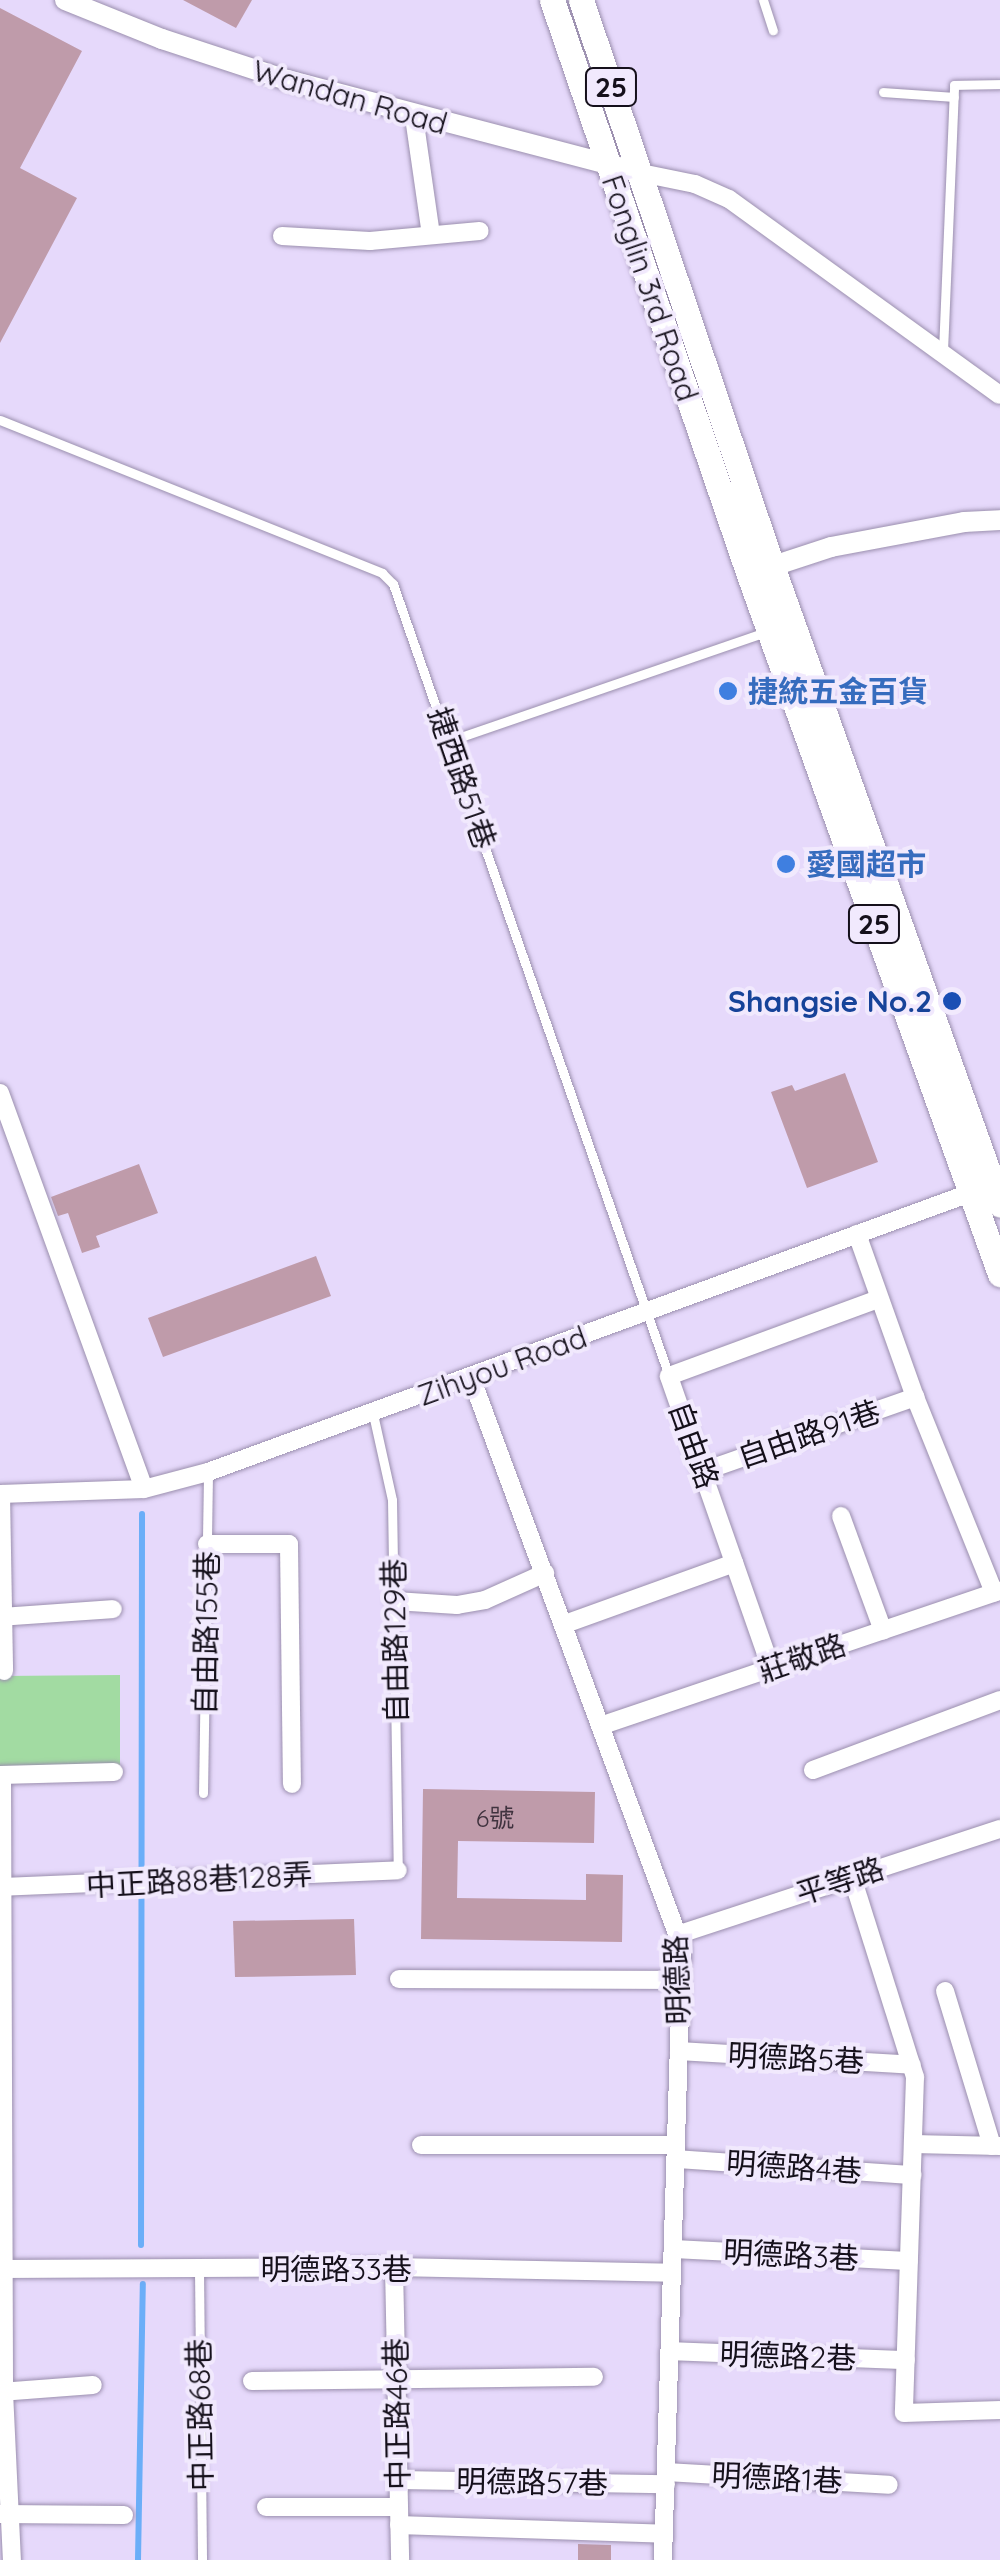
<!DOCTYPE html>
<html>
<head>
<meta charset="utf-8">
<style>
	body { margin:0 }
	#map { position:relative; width:1000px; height:2560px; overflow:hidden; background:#e6d9fb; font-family:Quicksand,"Noto Sans TC",sans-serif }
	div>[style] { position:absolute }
	.green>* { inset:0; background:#a2dba2 }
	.stream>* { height:6px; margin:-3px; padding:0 3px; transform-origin:3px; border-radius:3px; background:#6baef8 }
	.building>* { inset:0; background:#bf9baa }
	.roads { filter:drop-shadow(0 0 2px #9b8fae) drop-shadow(0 0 2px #9b8fae) }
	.service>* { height:9px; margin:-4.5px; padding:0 4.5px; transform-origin:4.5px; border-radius:4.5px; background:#fff }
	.minor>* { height:18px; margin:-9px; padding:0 9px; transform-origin:9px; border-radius:9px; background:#fff }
	.tertiary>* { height:20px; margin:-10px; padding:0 10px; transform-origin:10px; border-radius:10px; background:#fff }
	.primary>* { height:25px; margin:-12.5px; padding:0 12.5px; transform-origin:12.5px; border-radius:12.5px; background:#fff }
	.dots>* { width:28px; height:28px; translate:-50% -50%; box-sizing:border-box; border:5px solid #f1e9fd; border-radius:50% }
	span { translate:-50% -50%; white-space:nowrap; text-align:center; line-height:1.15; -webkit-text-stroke:8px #f1e9fd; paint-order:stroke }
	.number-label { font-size:25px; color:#40333f }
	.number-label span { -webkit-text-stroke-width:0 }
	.shield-label span { padding:2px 8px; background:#f1e9fd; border:2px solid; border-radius:8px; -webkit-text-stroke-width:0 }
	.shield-label { font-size:28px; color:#15101b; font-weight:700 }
	.street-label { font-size:30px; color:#15101b }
	.shop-label { font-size:30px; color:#366cbe; font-weight:700 }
	.left { translate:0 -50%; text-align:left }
	.transit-label { font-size:30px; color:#164399; font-weight:700 }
	.right { translate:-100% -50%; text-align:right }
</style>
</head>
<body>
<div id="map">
	<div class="green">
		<i style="clip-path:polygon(120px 1675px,120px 1765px,0 1766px,0 1676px)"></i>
	</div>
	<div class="stream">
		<i style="left:141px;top:2245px;width:731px;rotate:-89.92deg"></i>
		<i style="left:138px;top:2560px;width:276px;rotate:-89deg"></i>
	</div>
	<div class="building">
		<i style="clip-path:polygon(183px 0,252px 0,236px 28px)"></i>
		<i style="clip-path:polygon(0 8px,82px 51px,20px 168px,77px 198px,0 343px)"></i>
		<i style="clip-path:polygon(845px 1073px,878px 1162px,807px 1188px,771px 1092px,792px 1085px,795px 1091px)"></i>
		<i style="clip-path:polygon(139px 1164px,158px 1213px,96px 1236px,100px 1247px,82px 1253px,68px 1213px,58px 1216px,51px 1197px)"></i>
		<i style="clip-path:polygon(316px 1256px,331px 1296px,163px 1357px,148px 1318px)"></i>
		<i style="clip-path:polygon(423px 1789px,595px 1792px,594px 1843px,458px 1841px,457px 1898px,586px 1900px,586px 1874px,623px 1875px,622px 1942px,421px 1939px)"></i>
		<i style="clip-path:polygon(354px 1919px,356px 1975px,235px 1977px,233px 1921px)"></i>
		<i style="clip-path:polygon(578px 2544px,611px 2545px,611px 2560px,578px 2560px)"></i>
	</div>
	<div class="roads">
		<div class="service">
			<i style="left:763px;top:0;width:32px;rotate:72deg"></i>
			<i style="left:883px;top:92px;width:71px;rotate:4deg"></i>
			<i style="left:943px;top:351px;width:266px;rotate:-87.6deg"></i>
			<i style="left:954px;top:85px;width:46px;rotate:-1.2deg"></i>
			<i style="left:0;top:420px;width:412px;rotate:21.8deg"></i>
			<i style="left:382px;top:573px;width:16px;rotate:45deg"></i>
			<i style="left:393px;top:584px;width:839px;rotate:70.79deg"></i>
			<i style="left:449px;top:741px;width:335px;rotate:-19deg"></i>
			<i style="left:373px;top:1414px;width:88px;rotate:77.5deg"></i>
			<i style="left:392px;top:1500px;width:370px;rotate:89.1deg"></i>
			<i style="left:203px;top:1793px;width:321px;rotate:-89.1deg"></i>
			<i style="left:199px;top:2270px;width:290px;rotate:89.4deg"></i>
		</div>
		<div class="minor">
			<i style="left:414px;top:117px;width:119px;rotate:81.8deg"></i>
			<i style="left:641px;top:173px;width:55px;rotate:11.5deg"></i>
			<i style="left:695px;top:184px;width:37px;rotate:24deg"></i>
			<i style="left:729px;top:199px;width:334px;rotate:35.9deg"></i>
			<i style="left:282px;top:236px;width:88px;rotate:3.3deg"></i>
			<i style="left:370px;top:241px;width:110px;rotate:-5.2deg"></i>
			<i style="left:0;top:1093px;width:421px;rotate:70deg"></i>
			<i style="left:857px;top:1234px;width:173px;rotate:70.4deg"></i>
			<i style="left:915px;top:1397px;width:211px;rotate:68deg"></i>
			<i style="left:471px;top:1377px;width:608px;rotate:69.69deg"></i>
			<i style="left:682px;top:1947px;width:613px;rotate:91.78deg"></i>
			<i style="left:704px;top:1471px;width:224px;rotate:-19.3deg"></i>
			<i style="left:0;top:1494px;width:144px;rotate:-2deg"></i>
			<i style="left:144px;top:1489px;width:66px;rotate:-14.9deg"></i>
			<i style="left:208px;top:1472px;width:820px;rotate:-20.11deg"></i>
			<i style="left:1px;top:1494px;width:177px;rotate:89deg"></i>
			<i style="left:841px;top:1516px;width:122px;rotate:69.9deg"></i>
			<i style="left:207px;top:1544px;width:82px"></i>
			<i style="left:289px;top:1544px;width:240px;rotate:89.3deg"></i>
			<i style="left:395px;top:1601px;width:62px;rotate:3.7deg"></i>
			<i style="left:457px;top:1605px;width:28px;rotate:-10deg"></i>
			<i style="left:485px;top:1600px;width:66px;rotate:-24.2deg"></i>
			<i style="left:0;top:1617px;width:113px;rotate:-4deg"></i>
			<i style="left:565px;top:1624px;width:180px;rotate:-19.8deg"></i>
			<i style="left:771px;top:1668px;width:309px;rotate:-109.3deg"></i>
			<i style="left:669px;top:1376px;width:223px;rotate:-20.2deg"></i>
			<i style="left:603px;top:1725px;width:419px;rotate:-18.7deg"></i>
			<i style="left:813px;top:1770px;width:200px;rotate:-20.5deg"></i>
			<i style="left:0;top:1775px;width:114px;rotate:-1.5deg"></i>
			<i style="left:2px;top:1775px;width:617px;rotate:89.81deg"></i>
			<i style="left:4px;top:2392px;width:168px;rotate:87.3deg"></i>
			<i style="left:852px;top:1877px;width:210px;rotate:72.5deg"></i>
			<i style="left:915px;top:2077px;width:336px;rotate:91.9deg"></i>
			<i style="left:904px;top:2413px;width:96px;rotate:-1.8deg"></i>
			<i style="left:0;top:1887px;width:398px;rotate:-2.4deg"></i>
			<i style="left:680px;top:1934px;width:337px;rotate:-18.2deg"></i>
			<i style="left:399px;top:1979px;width:282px;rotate:0.2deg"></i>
			<i style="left:945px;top:1991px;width:162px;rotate:73.1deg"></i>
			<i style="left:679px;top:2051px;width:233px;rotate:3.4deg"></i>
			<i style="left:913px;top:2144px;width:87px;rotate:1.3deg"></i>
			<i style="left:421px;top:2145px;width:255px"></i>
			<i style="left:676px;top:2159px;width:237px;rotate:3.9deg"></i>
			<i style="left:673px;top:2249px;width:236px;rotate:2.9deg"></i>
			<i style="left:394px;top:2267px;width:293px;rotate:88.8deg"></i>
			<i style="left:0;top:2269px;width:394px;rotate:-0.3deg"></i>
			<i style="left:394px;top:2267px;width:278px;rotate:1.2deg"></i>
			<i style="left:670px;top:2351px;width:236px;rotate:2.2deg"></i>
			<i style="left:252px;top:2381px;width:342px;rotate:-0.7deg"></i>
			<i style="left:0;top:2392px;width:93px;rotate:-4.3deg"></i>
			<i style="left:666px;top:2472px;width:223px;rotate:3.3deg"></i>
			<i style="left:398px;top:2480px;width:268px;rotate:0.9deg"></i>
			<i style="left:266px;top:2507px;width:133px"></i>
			<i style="left:0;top:2514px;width:124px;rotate:0.5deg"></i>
			<i style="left:399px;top:2525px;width:265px;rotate:1.9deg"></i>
		</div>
		<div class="tertiary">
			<i style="left:65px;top:0;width:105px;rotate:21.9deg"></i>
			<i style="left:162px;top:39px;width:132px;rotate:18.2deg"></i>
			<i style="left:287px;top:80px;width:366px;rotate:14.7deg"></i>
			<i style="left:758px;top:571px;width:77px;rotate:-18.2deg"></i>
			<i style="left:831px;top:547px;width:135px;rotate:-10.6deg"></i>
			<i style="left:964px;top:522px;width:36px;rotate:-3deg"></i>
		</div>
		<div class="primary">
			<i style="left:552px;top:0;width:608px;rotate:71.09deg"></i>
			<i style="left:749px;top:575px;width:743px;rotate:70.25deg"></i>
			<i style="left:581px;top:0;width:597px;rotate:71.35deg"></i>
			<i style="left:772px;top:566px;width:678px;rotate:70.36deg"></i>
		</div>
	</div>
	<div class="dots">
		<i style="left:728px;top:691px;background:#3f7fe0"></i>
		<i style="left:786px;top:864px;background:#3f7fe0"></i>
		<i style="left:952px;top:1001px;background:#1a4fb4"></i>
	</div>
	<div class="number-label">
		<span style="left:495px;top:1818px">6號</span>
	</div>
	<div class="shield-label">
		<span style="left:611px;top:87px">25</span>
		<span style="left:874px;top:924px">25</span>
	</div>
	<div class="street-label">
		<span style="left:350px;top:97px;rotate:16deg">Wandan Road</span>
		<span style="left:650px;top:288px;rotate:71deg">Fonglin 3rd Road</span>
		<span style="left:462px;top:778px;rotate:71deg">捷西路51巷</span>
		<span style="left:502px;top:1366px;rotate:-20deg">Zihyou Road</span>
		<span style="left:809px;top:1434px;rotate:-19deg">自由路91巷</span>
		<span style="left:694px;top:1445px;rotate:70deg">自由路</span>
		<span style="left:206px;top:1633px;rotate:-89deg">自由路155巷</span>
		<span style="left:395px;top:1641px;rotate:-91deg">自由路129巷</span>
		<span style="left:802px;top:1658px;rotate:-19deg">莊敬路</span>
		<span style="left:199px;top:1880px;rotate:-3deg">中正路88巷128弄</span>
		<span style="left:840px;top:1881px;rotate:-18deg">平等路</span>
		<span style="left:677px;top:1980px;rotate:-92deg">明德路</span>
		<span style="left:796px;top:2058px;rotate:3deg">明德路5巷</span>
		<span style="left:794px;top:2167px;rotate:4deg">明德路4巷</span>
		<span style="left:791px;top:2255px;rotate:3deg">明德路3巷</span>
		<span style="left:336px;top:2269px">明德路33巷</span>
		<span style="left:788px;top:2356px;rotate:2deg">明德路2巷</span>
		<span style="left:397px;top:2414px;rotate:-91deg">中正路46巷</span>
		<span style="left:200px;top:2415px;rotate:-91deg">中正路68巷</span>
		<span style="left:777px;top:2478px;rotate:3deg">明德路1巷</span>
		<span style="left:532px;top:2482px;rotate:1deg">明德路57巷</span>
	</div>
	<div class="shop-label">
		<span class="left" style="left:748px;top:691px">捷統五金百貨</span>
		<span class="left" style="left:806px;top:864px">愛國超市</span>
	</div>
	<div class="transit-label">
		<span class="right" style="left:932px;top:1001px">Shangsie No.2</span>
	</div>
</div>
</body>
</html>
